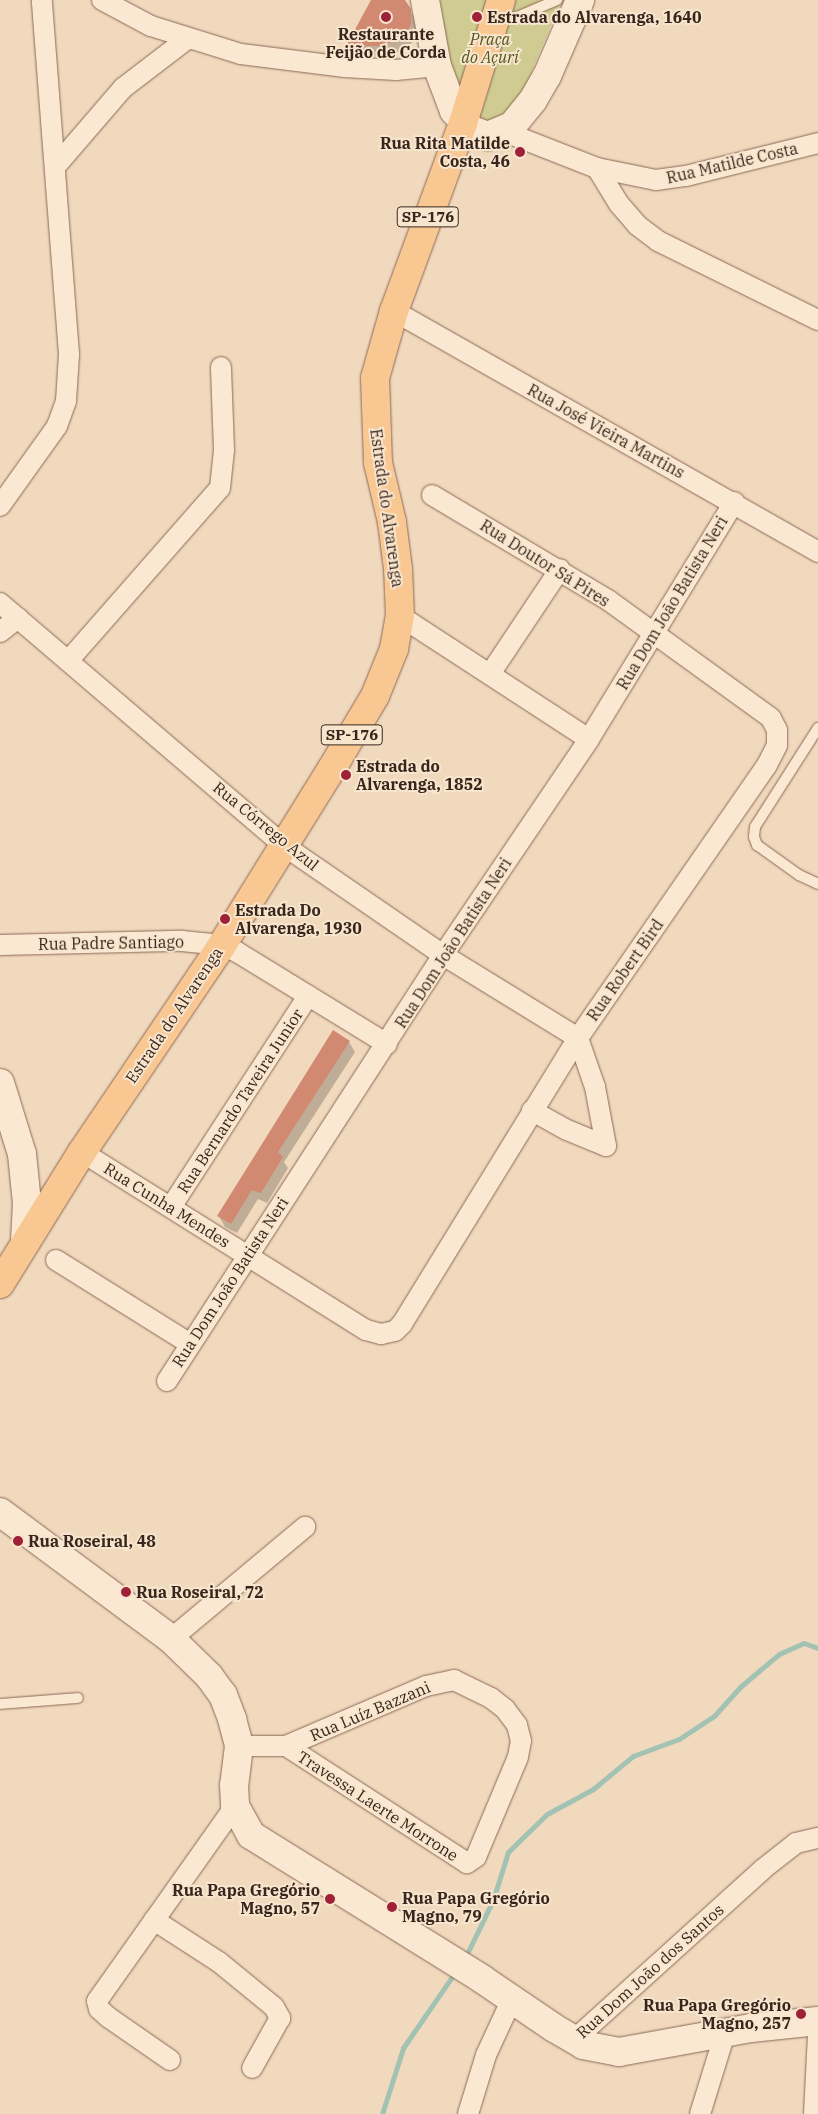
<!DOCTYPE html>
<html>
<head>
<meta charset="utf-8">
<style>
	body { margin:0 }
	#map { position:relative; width:818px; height:2114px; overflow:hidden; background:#f1d9be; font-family:"IBM Plex Serif",serif }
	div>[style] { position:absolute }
	.green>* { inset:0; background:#d0cc91 }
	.shadow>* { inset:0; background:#0003 }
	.stream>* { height:5px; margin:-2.5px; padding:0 2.5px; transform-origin:2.5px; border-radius:2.5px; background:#a2c2b3 }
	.building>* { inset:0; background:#d28971 }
	.roads { filter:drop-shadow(0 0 1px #8b6955) drop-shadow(0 0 1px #8b6955) }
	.lane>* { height:10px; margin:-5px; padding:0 5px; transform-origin:5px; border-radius:5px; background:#fbe8d2 }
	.street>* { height:20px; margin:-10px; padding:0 10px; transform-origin:10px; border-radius:10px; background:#fbe8d2 }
	.secondary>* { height:28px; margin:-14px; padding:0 14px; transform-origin:14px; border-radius:14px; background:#fbe8d2 }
	.primary>* { height:28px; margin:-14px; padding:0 14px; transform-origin:14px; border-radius:14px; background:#f8c792 }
	.dots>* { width:14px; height:14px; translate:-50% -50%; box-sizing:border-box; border:2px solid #f8e5ce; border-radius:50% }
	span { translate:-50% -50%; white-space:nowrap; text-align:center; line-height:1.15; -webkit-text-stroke:4px #f8e5ce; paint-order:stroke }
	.shield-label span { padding:1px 4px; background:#f8e5ce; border:1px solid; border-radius:4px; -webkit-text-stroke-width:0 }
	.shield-label { font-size:15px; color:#39251b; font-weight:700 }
	.poi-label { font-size:16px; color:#39251b; font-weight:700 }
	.left { translate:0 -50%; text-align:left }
	.right { translate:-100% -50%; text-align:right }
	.park-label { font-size:16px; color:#525720; font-style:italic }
	.street-label { font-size:16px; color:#39251b }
</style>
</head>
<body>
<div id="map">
	<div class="green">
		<i style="clip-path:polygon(435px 0,562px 0,516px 108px,490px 124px,475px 115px,445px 72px)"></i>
	</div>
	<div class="shadow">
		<i style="clip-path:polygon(372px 0,403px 0,416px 20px,417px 36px,410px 45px,391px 56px,353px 55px,347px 46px)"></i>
		<i style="clip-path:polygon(349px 1042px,355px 1052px,284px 1162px,288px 1168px,267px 1203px,258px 1199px,237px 1233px,225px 1227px,219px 1216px)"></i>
	</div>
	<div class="stream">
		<i style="left:465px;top:1958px;width:64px;rotate:-64.2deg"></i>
		<i style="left:493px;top:1900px;width:50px;rotate:-72.6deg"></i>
		<i style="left:508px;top:1852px;width:54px;rotate:-44.3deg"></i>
		<i style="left:547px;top:1814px;width:52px;rotate:-28.5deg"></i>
		<i style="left:593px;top:1789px;width:52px;rotate:-39.5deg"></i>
		<i style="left:633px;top:1756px;width:49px;rotate:-20.3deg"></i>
		<i style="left:679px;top:1739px;width:42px;rotate:-33.3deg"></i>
		<i style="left:714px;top:1716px;width:39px;rotate:-48deg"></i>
		<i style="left:740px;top:1687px;width:51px;rotate:-40.2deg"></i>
		<i style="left:779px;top:1654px;width:27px;rotate:-24deg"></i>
		<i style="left:804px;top:1643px;width:15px;rotate:20deg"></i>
		<i style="left:382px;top:2114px;width:69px;rotate:-72.3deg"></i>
		<i style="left:403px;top:2048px;width:93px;rotate:-55.5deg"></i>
	</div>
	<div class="building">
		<i style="clip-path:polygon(371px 0,405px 0,411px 9px,411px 25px,404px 35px,384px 46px,346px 46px)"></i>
		<i style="clip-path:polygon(333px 1030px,350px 1041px,278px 1152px,283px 1157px,261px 1193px,252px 1190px,231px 1224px,217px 1216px)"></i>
	</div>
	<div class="roads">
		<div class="lane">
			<i style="left:515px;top:18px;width:46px;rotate:-23.2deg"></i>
			<i style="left:818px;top:728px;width:117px;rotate:122.5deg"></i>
			<i style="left:755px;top:827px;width:10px;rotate:96deg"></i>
			<i style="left:754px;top:837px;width:9px;rotate:69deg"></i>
			<i style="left:757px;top:845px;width:52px;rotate:35.5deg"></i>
			<i style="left:799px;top:875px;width:21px;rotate:25deg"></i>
			<i style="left:0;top:1704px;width:78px;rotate:-4.4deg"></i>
		</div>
		<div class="street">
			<i style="left:102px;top:0;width:55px;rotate:28deg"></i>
			<i style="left:151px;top:26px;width:94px;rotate:17.3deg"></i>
			<i style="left:241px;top:54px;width:105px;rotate:7.1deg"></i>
			<i style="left:345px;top:67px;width:51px;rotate:3.4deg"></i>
			<i style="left:396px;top:70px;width:41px;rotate:-5.6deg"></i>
			<i style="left:505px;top:132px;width:99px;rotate:21.4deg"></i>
			<i style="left:597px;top:168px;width:60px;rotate:11.5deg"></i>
			<i style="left:656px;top:180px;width:30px;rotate:-8deg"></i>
			<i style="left:686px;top:176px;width:136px;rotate:-14deg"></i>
			<i style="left:55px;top:167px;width:104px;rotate:-49.3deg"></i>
			<i style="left:123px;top:88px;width:81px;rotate:-37.4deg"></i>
			<i style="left:597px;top:168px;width:42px;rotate:58.6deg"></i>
			<i style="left:619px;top:204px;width:28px;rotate:49deg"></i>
			<i style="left:637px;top:225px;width:26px;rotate:37deg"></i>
			<i style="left:658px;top:241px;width:178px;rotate:26.3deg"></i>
			<i style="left:394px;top:311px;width:488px;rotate:29.6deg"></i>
			<i style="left:0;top:506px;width:98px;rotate:-54.5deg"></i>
			<i style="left:57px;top:426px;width:27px;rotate:-70deg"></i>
			<i style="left:66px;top:401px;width:47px;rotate:-86.3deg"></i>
			<i style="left:69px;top:354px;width:355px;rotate:-94.4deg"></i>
			<i style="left:0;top:603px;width:372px;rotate:40.5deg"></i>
			<i style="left:283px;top:845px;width:194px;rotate:34.5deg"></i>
			<i style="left:443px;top:955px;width:158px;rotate:31.6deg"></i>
			<i style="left:578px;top:1038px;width:52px;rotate:70.9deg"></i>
			<i style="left:595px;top:1087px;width:60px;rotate:79.4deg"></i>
			<i style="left:606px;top:1146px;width:44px;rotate:-157.5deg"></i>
			<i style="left:565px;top:1129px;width:38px;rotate:-151deg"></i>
			<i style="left:400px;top:616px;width:225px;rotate:33.1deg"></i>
			<i style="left:0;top:632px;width:23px;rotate:-38deg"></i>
			<i style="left:68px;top:661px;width:230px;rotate:-48.7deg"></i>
			<i style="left:220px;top:488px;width:38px;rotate:-84deg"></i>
			<i style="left:224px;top:450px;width:83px;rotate:-92.1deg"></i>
			<i style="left:490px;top:674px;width:126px;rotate:-56.3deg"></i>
			<i style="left:0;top:945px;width:182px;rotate:-1.3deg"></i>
			<i style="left:182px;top:941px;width:40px;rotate:5.7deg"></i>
			<i style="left:222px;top:945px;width:17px;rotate:25deg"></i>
			<i style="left:237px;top:952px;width:176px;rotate:31.5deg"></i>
			<i style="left:82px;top:1152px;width:335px;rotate:32.1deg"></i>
			<i style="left:366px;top:1330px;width:16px;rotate:15deg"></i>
			<i style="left:381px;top:1334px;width:14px;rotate:-12deg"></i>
			<i style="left:395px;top:1331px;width:10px;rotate:-45deg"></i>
			<i style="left:402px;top:1324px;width:336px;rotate:-58.4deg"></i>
			<i style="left:578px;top:1038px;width:332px;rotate:-55.3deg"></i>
			<i style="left:767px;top:765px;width:22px;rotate:-63deg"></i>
			<i style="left:777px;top:745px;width:15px;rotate:-90deg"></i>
			<i style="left:777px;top:730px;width:13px;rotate:-117deg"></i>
			<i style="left:771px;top:718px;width:201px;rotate:-144.1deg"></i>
			<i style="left:608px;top:600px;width:205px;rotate:-149.2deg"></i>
			<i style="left:171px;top:1207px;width:252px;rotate:-57deg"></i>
			<i style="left:56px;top:1260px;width:157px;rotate:32deg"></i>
			<i style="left:167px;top:1381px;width:508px;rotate:-57.06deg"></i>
			<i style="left:443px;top:955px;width:261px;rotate:-55.9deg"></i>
			<i style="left:589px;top:739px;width:278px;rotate:-58.5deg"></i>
			<i style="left:171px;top:1639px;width:175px;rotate:-39.9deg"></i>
			<i style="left:239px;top:1746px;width:47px"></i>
			<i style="left:286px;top:1746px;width:152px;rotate:-23.2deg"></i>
			<i style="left:426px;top:1686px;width:29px;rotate:-12deg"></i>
			<i style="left:454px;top:1680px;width:41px;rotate:25.9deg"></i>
			<i style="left:491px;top:1698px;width:18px;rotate:38deg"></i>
			<i style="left:505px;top:1709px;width:20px;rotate:53deg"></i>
			<i style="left:517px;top:1725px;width:16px;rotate:76deg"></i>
			<i style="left:521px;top:1741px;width:16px;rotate:101deg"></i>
			<i style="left:518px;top:1757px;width:108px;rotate:112.8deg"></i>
			<i style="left:476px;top:1857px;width:11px;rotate:146deg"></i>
			<i style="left:467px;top:1863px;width:216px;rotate:-147.1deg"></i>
			<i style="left:154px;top:1920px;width:77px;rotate:32.9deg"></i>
			<i style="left:219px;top:1962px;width:71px;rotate:39.3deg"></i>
			<i style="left:274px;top:2007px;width:13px;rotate:61deg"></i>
			<i style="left:280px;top:2018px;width:57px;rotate:119.2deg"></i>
			<i style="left:574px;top:2040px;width:255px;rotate:-42.1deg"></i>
			<i style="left:763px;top:1869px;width:42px;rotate:-38.2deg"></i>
			<i style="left:796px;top:1843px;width:23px;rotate:-13deg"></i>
			<i style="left:170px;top:2060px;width:75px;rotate:-145.3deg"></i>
			<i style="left:108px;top:2017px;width:12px;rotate:-138deg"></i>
			<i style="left:99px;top:2009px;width:8px;rotate:-104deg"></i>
			<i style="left:97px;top:2001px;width:239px;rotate:-54.7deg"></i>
			<i style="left:468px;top:2114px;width:62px;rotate:-73deg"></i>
			<i style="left:486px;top:2055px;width:62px;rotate:-65.1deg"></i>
			<i style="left:700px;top:2114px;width:85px;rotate:-72.8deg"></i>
			<i style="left:814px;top:2114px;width:79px;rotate:-87.1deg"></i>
		</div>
		<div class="secondary">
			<i style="left:425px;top:0;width:67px;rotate:79.7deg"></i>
			<i style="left:437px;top:66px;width:48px;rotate:69.3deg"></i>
			<i style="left:454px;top:111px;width:26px;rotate:47deg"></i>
			<i style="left:472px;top:130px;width:17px;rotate:21deg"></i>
			<i style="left:488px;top:136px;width:26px;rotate:-23deg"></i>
			<i style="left:512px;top:126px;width:33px;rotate:-51deg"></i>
			<i style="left:533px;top:100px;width:28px;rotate:-60deg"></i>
			<i style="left:547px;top:76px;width:83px;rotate:-66.5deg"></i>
			<i style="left:0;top:1083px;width:74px;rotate:72.8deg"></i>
			<i style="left:22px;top:1154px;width:49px;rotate:84.2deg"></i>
			<i style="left:27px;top:1203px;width:37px;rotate:93deg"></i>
			<i style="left:0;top:1512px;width:213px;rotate:36.6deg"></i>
			<i style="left:171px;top:1639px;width:53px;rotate:44.2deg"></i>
			<i style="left:209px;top:1676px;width:24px;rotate:54deg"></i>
			<i style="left:223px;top:1695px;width:26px;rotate:69deg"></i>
			<i style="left:232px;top:1719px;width:28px;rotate:75deg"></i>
			<i style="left:239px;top:1746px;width:39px;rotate:97deg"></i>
			<i style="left:234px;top:1785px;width:21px;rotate:87deg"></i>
			<i style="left:235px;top:1806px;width:33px;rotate:61deg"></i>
			<i style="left:251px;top:1835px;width:272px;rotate:31.9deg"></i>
			<i style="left:482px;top:1979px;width:87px;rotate:34.2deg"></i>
			<i style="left:554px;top:2028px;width:34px;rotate:30deg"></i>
			<i style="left:583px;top:2045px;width:37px;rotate:11deg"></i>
			<i style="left:619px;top:2052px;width:134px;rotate:-10.3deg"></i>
			<i style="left:751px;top:2028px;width:67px;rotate:-6deg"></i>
		</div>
		<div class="primary">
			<i style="left:0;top:1284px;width:155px;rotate:-58.2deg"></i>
			<i style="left:82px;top:1152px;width:250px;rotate:-55.9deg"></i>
			<i style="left:222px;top:945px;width:206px;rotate:-58.1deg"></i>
			<i style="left:331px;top:770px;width:86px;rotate:-59.3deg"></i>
			<i style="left:375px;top:696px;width:51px;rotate:-68deg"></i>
			<i style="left:394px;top:649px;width:34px;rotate:-80deg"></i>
			<i style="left:400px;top:616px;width:47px;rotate:-92.4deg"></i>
			<i style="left:398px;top:569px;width:47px;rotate:-97.3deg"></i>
			<i style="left:392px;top:522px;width:61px;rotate:-103.3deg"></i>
			<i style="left:378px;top:463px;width:85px;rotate:-92deg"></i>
			<i style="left:375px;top:378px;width:70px;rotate:-74.2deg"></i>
			<i style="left:394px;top:311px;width:200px;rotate:-69.8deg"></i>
			<i style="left:463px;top:123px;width:129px;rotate:-72.8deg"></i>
		</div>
	</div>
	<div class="dots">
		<i style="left:386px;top:17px;background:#9e2137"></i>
		<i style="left:477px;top:17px;background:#9e2137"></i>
		<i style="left:520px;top:152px;background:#9e2137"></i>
		<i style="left:346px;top:775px;background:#9e2137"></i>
		<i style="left:225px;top:919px;background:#9e2137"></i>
		<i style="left:18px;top:1541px;background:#9e2137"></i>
		<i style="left:126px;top:1592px;background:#9e2137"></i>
		<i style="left:330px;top:1899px;background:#9e2137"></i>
		<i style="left:392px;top:1907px;background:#9e2137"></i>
		<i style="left:801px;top:2014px;background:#9e2137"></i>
	</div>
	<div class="shield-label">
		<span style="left:428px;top:217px">SP-176</span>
		<span style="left:352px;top:735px">SP-176</span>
	</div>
	<div class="poi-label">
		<span class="left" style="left:487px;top:17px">Estrada do Alvarenga, 1640</span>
		<span style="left:386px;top:43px">Restaurante<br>Feijão de Corda</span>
		<span class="right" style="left:510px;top:152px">Rua Rita Matilde<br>Costa, 46</span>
		<span class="left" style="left:356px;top:775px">Estrada do<br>Alvarenga, 1852</span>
		<span class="left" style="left:235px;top:919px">Estrada Do<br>Alvarenga, 1930</span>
		<span class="left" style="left:28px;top:1541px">Rua Roseiral, 48</span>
		<span class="left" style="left:136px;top:1592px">Rua Roseiral, 72</span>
		<span class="right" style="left:320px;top:1899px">Rua Papa Gregório<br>Magno, 57</span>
		<span class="left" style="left:402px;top:1907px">Rua Papa Gregório<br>Magno, 79</span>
		<span class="right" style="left:791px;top:2014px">Rua Papa Gregório<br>Magno, 257</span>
	</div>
	<div class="park-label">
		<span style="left:490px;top:48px">Praça<br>do Açurí</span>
	</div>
	<div class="street-label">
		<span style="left:732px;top:163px;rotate:-13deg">Rua Matilde Costa</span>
		<span style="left:606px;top:431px;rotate:29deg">Rua José Vieira Martins</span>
		<span style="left:387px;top:508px;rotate:82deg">Estrada do Alvarenga</span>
		<span style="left:545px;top:563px;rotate:32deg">Rua Doutor Sá Pires</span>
		<span style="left:672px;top:603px;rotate:-59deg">Rua Dom João Batista Neri</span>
		<span style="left:266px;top:826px;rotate:39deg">Rua Córrego Azul</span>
		<span style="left:111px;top:943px;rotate:-1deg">Rua Padre Santiago</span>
		<span style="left:453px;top:943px;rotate:-57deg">Rua Dom João Batista Neri</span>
		<span style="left:625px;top:970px;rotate:-55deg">Rua Robert Bird</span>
		<span style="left:174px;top:1015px;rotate:-56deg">Estrada do Alvarenga</span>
		<span style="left:240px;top:1101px;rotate:-57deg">Rua Bernardo Taveira Junior</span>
		<span style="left:167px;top:1205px;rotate:32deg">Rua Cunha Mendes</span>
		<span style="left:230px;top:1282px;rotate:-57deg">Rua Dom João Batista Neri</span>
		<span style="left:370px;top:1711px;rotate:-23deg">Rua Luíz Bazzani</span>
		<span style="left:378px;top:1806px;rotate:33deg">Travessa Laerte Morrone</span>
		<span style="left:650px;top:1971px;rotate:-42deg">Rua Dom João dos Santos</span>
	</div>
</div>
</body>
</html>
